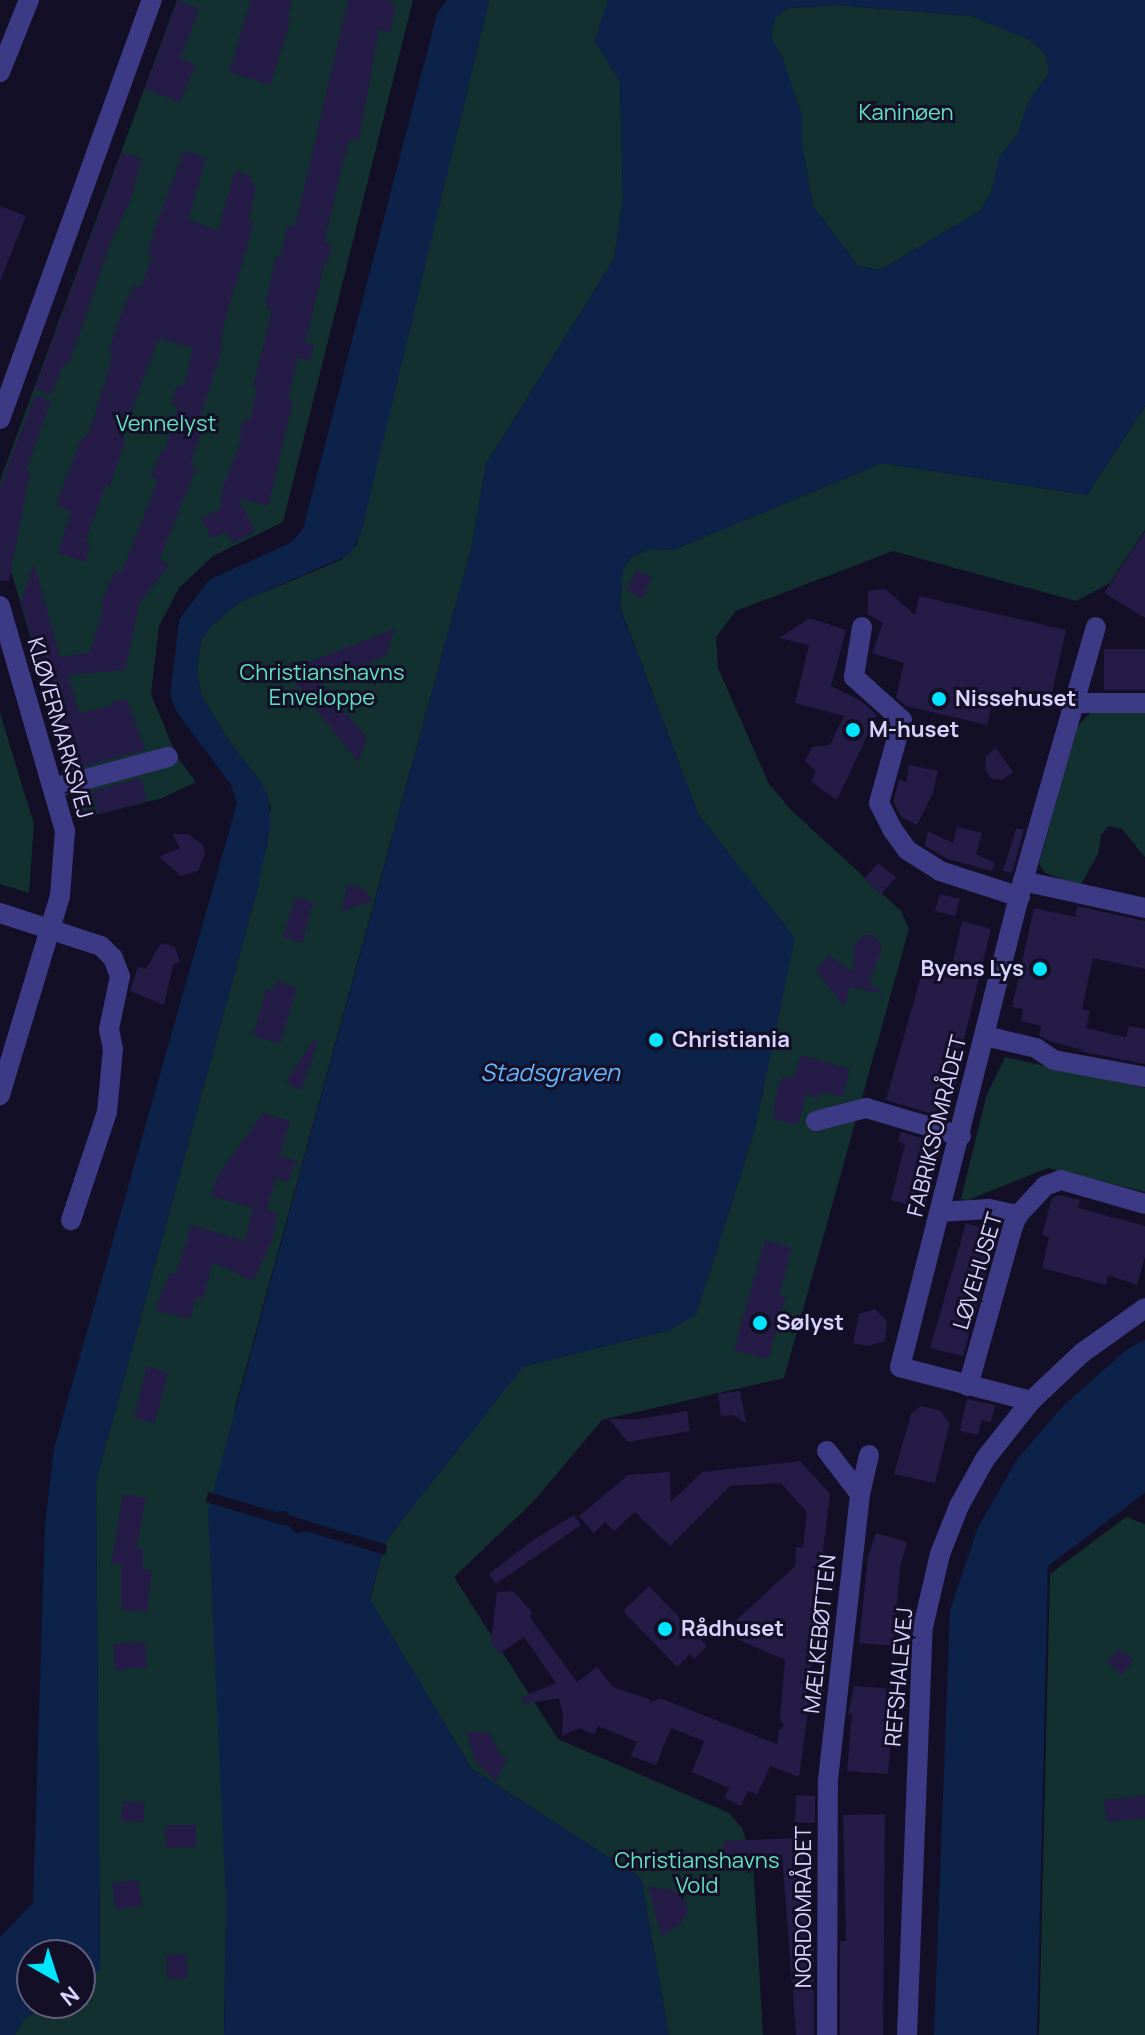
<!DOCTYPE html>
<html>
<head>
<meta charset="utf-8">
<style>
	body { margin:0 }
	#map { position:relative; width:1145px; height:2035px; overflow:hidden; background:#130f26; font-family:Manrope,sans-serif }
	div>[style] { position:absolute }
	.green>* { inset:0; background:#12302f }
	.water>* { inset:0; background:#0c2248 }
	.pier>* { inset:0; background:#130f26 }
	.building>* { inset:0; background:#241b47 }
	.minor>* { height:20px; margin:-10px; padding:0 10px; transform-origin:10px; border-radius:10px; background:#3d3a85 }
	.dots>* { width:22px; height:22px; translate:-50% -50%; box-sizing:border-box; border:4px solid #130f26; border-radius:50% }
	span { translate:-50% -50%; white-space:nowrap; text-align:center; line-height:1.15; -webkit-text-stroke:6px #130f26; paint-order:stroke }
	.park-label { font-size:22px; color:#5fe0c0 }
	.poi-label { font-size:22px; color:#d9d4ff; font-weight:700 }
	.left { translate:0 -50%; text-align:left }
	.right { translate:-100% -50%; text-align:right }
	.street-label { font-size:22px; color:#d9d4ff }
	.water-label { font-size:24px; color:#62b6ff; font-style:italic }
	.north { position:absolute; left:16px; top:1939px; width:80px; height:80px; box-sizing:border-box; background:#130f26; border:2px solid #625e7d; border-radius:50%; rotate:141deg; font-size:22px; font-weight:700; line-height:32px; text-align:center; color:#d9d4ff }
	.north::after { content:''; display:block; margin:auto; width:28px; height:36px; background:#00e5ff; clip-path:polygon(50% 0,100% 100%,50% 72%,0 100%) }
</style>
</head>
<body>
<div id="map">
	<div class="green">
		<i style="clip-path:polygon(177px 0,413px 0,283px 522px,213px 556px,179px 588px,159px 626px,151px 694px,177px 757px,196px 782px,162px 798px,84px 818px,0 534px,0 481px)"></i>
		<i style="clip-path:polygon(489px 0,608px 0,595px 41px,620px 82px,623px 198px,614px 259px,486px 464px,472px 546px,235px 1408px,224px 2035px,15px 2035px,24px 2019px,49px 2003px,80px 2003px,80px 1983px,100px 1969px,96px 1481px,258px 887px,271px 808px,260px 781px,231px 744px,201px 695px,197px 670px,201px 640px,213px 624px,240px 602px,341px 560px,357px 544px)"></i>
		<i style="clip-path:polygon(836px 5px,972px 16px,1030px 40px,1044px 52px,1048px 63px,1048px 74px,1029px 101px,1018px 134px,1000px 156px,991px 192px,980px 211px,880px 270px,858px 266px,813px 206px,802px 145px,802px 115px,771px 38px,775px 18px,788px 8px)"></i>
		<i style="clip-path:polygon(1145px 406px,1145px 530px,1110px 583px,1076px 601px,893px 551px,736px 611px,716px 637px,718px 668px,769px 784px,791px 810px,901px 911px,909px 929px,784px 1378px,602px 1420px,534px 1501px,454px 1577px,558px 1739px,729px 1813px,742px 1828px,753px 1861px,763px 2035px,669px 2035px,641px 1878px,472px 1769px,370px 1600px,385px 1542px,523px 1366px,670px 1330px,706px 1284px,755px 1129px,794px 938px,698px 814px,620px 607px,623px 569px,631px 557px,650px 549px,673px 550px,882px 463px,1087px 495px)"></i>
		<i style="clip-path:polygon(1091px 712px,1145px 713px,1145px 857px,1122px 829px,1109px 826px,1101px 835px,1098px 854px,1080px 886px,1045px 873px,1039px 864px,1077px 727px)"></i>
		<i style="clip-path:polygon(0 713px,34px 824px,29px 893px,0 884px)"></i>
		<i style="clip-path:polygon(1005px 1057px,1145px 1088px,1145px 1192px,1048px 1168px,968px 1200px,961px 1199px,986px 1097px)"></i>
		<i style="clip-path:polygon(1126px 1517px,1145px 1524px,1145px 2035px,1039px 2035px,1050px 1574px)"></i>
	</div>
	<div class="water">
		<i style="clip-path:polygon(447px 0,489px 0,361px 533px,349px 555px,240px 602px,213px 624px,201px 640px,197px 670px,201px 695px,231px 744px,260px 781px,268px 795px,271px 825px,258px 887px,96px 1481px,100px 1969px,80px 1983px,80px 1955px,32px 1955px,32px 2003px,49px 2003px,24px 2019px,15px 2035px,0 2035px,0 1937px,33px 1903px,45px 1524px,54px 1448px,237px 803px,231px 785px,177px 712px,170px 696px,179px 620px,209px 580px,292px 542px,303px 529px,437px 14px)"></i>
		<i style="clip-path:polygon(evenodd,608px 0,1145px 0,1145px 406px,1087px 495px,882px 463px,673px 550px,650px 549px,631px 557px,623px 569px,620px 608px,698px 814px,795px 938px,755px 1129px,696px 1315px,670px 1330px,523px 1367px,385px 1542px,370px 1599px,472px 1769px,641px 1878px,669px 2035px,224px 2035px,226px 1901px,208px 1510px,472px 546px,486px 464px,614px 259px,623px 198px,620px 82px,595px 41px,608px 0,836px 5px,972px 16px,1030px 40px,1043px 52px,1048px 63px,1048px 74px,1029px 101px,1018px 134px,1000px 156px,991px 192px,980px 211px,880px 270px,858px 266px,813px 206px,802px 145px,802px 115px,783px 59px,771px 38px,775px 18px,788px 8px,836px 5px)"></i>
		<i style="clip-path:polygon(1145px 1340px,1145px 1493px,1048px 1566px,1037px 2035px,934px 2035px,950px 1610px,978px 1527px,1018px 1458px,1064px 1405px,1126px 1350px)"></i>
	</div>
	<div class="pier">
		<i style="clip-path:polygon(208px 1492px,276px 1512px,285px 1511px,291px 1516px,387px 1545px,385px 1555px,306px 1531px,297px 1534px,290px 1527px,206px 1502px)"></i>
	</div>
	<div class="building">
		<i style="clip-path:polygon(178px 0,199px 9px,180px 59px,196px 64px,180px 102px,145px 89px)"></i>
		<i style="clip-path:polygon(251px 0,292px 0,287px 18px,291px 19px,270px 85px,229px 72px)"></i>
		<i style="clip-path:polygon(348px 0,387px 0,396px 5px,390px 32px,379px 30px,359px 141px,350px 138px,344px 158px,324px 242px,332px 244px,328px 262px,325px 261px,305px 343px,314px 345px,310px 361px,298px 358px,288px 400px,293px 402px,268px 506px,238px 498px,255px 531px,233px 543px,227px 532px,211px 538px,202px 518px,221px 508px,221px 493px,242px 437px,239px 436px,243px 419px,250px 421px,257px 388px,253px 387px,272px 310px,267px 309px,266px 301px,276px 256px,280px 257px,288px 225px,295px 227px)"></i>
		<i style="clip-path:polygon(184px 151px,206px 158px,188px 219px,218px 231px,235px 171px,252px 176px,250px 182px,256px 184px,249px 220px,254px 222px,226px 317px,220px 346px,223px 347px,201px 415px,206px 417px,190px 465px,196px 468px,160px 558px,169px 565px,140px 602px,125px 670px,68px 675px,79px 713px,112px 706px,112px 702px,127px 699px,145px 750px,71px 770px,21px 601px,34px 564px,60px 657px,90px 652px,104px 605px,101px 603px,115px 570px,121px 573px,144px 517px,157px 480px,151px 476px,161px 451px,164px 452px,178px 406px,171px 404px,177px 385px,184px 387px,193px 348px,159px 338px,121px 438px,126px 439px,110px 486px,106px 485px,85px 541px,91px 543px,85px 562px,58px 553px,71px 511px,56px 505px,80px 441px,88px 435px,106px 380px,113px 351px,109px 350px,122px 311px,134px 285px,141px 287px,152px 256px,148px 254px,155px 227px)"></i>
		<i style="clip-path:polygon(122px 152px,142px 159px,130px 201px,111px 241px,69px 364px,64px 363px,51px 395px,35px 389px)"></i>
		<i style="clip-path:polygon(0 206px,26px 216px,1px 279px,0 279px)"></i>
		<i style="clip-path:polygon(35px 395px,51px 401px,26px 470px,30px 471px,29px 477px,9px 581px,0 581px,0 487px)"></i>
		<i style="clip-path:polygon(1145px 531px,1145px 618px,1104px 593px)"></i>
		<i style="clip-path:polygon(636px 570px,652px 577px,643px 598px,627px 591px)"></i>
		<i style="clip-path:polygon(885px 589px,915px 615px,919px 596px,1066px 630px,1049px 705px,995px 693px,987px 725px,906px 706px,896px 698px,904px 663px,872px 653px,883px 623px,868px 614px,868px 591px)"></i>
		<i style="clip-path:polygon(810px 618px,846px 630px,831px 686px,861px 701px,877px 715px,837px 800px,811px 782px,816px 771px,805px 761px,812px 747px,830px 745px,844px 716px,795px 703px,809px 645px,779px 638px)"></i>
		<i style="clip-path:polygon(394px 629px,386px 656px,319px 681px,367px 738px,358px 762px,286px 671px)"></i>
		<i style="clip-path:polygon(1104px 649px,1145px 649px,1145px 690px,1104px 690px)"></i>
		<i style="clip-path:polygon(996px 748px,1013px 772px,1002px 780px,991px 778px,985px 769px,986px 756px)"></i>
		<i style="clip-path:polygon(909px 765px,938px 771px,933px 793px,917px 825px,901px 817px,893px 802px,899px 779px,906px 782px)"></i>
		<i style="clip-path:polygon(141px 778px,147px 801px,98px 814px,92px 791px)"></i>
		<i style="clip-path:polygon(957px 827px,982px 833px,976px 854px,995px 863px,992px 871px,948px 859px,925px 846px,928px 831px,953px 843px)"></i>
		<i style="clip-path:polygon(1016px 828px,1024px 830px,1012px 873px,1003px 871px)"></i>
		<i style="clip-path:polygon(172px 834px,188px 834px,203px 845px,205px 854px,198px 871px,181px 876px,159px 857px,180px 848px)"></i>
		<i style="clip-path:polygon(878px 863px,896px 877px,881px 894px,864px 879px)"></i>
		<i style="clip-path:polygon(348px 884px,365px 889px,373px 901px,341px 911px)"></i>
		<i style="clip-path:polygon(940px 894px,960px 899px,955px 916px,935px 911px)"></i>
		<i style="clip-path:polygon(295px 897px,313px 902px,302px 943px,283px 937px)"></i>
		<i style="clip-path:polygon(1077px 906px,1145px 921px,1145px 969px,1093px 958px,1082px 1009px,1090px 1011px,1086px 1028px,1126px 1037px,1129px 1026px,1145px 1029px,1145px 1064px,1079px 1051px,1083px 1050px,1049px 1041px,1039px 1035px,1041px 1026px,1021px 1021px,1023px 1009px,1012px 1007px,1034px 908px,1075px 917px)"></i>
		<i style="clip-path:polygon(962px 921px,991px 929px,960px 1055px,964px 1056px,945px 1118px,886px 1100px,923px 969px,950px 976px)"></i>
		<i style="clip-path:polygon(864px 935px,872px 935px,881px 943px,881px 952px,869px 983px,885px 994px,850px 987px,844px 1007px,816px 970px,829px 955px,853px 972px,854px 945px)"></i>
		<i style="clip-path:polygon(161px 943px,175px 947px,180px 962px,173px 965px,164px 1005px,130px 991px,138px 967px,146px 969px)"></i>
		<i style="clip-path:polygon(276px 981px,297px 988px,280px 1044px,253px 1036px,266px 989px,273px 991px)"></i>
		<i style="clip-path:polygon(314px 1040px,318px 1042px,301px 1091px,286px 1081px)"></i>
		<i style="clip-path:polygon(801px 1055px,850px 1069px,843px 1097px,820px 1092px,818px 1098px,806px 1095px,798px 1125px,773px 1119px,778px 1085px,784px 1076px,794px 1078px)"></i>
		<i style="clip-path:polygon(263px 1113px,290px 1121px,280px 1156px,297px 1161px,287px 1182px,276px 1178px,267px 1210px,277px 1213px,277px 1220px,272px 1241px,253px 1281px,213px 1262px,203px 1299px,196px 1297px,190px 1319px,155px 1310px,170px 1273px,176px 1274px,191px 1225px,245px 1241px,253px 1208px,211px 1196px,218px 1175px)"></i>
		<i style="clip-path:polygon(901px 1132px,942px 1144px,924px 1209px,891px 1200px,905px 1144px,898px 1142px)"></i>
		<i style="clip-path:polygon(1059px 1195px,1080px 1200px,1078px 1208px,1145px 1226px,1145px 1257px,1137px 1285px,1108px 1275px,1106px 1285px,1042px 1268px,1049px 1237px,1042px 1235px,1052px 1198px)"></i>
		<i style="clip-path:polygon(966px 1223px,998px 1233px,963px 1356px,930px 1348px)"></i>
		<i style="clip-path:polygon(765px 1240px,792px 1248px,779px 1295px,786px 1296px,768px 1359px,734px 1350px)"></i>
		<i style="clip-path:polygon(875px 1309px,887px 1321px,885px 1341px,868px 1346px,853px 1343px,859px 1314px)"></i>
		<i style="clip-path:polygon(147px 1366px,168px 1373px,155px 1423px,134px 1417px)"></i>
		<i style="clip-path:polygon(740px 1391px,746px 1423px,733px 1415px,721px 1416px,718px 1394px)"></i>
		<i style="clip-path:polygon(967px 1399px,995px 1405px,991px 1422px,981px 1420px,978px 1435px,960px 1431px)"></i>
		<i style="clip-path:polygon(920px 1406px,940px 1410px,950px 1423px,935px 1483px,894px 1474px,911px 1414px)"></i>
		<i style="clip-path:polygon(687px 1411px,690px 1431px,628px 1442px,609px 1419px,640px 1419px)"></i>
		<i style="clip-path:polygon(800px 1461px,830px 1494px,811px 1648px,811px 1686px,825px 1687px,822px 1713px,808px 1712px,799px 1777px,770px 1766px,757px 1795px,748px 1791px,741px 1806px,724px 1798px,729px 1788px,692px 1772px,704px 1741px,671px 1728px,656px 1765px,631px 1756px,637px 1742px,598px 1726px,594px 1734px,579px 1728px,562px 1736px,563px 1715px,559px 1698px,524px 1704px,522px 1697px,556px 1683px,524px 1637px,499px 1654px,491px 1643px,497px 1592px,513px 1591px,533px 1613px,529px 1616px,577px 1682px,597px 1667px,613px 1687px,651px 1700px,649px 1703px,660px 1698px,777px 1744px,779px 1730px,784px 1726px,780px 1718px,785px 1660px,739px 1640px,731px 1625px,795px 1566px,796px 1547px,803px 1548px,807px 1512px,794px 1498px,781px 1483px,730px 1486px,670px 1546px,635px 1512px,614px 1531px,605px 1522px,594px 1533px,579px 1516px,628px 1475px,670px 1472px,671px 1502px,702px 1472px)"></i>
		<i style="clip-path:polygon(123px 1494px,146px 1498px,136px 1549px,143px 1549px,143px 1569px,152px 1570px,147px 1612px,121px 1610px,121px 1564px,111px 1564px)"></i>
		<i style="clip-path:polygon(574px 1515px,581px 1525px,496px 1584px,489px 1574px,533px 1540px)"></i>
		<i style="clip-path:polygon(876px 1533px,907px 1542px,900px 1568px,893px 1646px,859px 1643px,868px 1556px)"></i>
		<i style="clip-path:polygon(649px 1586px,707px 1646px,694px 1659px,690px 1654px,677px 1667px,623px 1611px)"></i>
		<i style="clip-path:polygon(145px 1642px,147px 1667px,115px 1670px,113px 1644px)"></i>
		<i style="clip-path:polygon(1119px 1648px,1134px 1660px,1122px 1675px,1107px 1662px)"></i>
		<i style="clip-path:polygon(854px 1686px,895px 1689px,888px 1774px,847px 1771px,852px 1714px,848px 1714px)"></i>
		<i style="clip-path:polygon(467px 1732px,489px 1732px,501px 1756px,507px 1759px,496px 1781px,475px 1760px)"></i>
		<i style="clip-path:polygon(796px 1795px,815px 1796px,815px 1823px,795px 1822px)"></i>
		<i style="clip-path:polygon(1145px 1795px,1145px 1818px,1107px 1822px,1104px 1800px)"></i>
		<i style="clip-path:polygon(123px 1801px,145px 1803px,143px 1822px,121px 1821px)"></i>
		<i style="clip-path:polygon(885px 1814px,883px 2035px,840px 2035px,840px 1941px,846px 1941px,843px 1815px)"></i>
		<i style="clip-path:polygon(165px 1825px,196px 1825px,196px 1847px,166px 1848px)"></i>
		<i style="clip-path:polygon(802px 1838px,805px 1892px,814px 1942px,814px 2035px,796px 2035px,782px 1855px,724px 1857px,724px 1841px)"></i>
		<i style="clip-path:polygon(138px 1880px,142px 1906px,115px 1909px,112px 1883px)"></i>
		<i style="clip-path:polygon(648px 1887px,670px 1889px,684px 1897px,688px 1911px,680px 1924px,662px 1936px)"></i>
		<i style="clip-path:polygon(186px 1954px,188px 1978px,167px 1979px,166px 1955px)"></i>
	</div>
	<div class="minor">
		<i style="left:0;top:72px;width:78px;rotate:-68.1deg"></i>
		<i style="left:0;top:419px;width:446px;rotate:-70.1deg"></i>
		<i style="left:0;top:606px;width:234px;rotate:73.9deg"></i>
		<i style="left:65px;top:831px;width:65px;rotate:94.4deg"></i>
		<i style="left:60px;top:896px;width:208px;rotate:106.8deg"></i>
		<i style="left:862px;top:627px;width:51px;rotate:99.1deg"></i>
		<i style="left:854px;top:677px;width:64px;rotate:41.9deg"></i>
		<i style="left:902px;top:720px;width:86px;rotate:105.5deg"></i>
		<i style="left:879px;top:803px;width:29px;rotate:63deg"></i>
		<i style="left:892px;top:829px;width:26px;rotate:54deg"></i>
		<i style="left:907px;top:850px;width:39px;rotate:32deg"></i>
		<i style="left:940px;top:871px;width:84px;rotate:18deg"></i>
		<i style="left:1072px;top:703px;width:73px"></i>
		<i style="left:53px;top:788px;width:119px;rotate:-15.1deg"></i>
		<i style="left:1023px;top:881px;width:125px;rotate:12.5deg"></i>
		<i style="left:0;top:913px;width:106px;rotate:18.1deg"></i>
		<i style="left:101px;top:946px;width:17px;rotate:45deg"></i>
		<i style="left:113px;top:958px;width:19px;rotate:69deg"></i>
		<i style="left:120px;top:976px;width:54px;rotate:101.7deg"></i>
		<i style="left:109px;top:1029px;width:20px;rotate:79deg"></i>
		<i style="left:113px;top:1049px;width:63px;rotate:95.4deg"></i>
		<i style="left:107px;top:1112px;width:114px;rotate:108.4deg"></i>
		<i style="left:985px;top:1036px;width:52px;rotate:13.2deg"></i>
		<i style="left:1036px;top:1048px;width:22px;rotate:34deg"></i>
		<i style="left:1054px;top:1060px;width:93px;rotate:10.6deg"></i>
		<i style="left:816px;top:1121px;width:52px;rotate:-14.6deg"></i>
		<i style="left:866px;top:1108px;width:99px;rotate:16.4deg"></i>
		<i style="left:940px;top:1212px;width:49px;rotate:-3.5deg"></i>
		<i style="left:989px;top:1209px;width:30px;rotate:12deg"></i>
		<i style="left:968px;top:1386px;width:166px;rotate:-74.3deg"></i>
		<i style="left:1013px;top:1226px;width:12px;rotate:-66deg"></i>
		<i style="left:1018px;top:1215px;width:40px;rotate:-47deg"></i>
		<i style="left:1045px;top:1186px;width:17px;rotate:-21deg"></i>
		<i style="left:1061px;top:1180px;width:87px;rotate:15.9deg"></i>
		<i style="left:1031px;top:1401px;width:135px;rotate:-165.5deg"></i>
		<i style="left:900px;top:1367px;width:501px;rotate:-75.8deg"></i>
		<i style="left:1023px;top:881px;width:264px;rotate:-74deg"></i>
		<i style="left:827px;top:1451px;width:54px;rotate:52.5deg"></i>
		<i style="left:827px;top:2035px;width:255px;rotate:-89.8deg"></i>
		<i style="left:828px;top:1780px;width:288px;rotate:-83.6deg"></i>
		<i style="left:860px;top:1494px;width:40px;rotate:-77deg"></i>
		<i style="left:907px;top:2035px;width:408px;rotate:-87.8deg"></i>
		<i style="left:923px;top:1627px;width:75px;rotate:-76.9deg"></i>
		<i style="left:940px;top:1554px;width:52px;rotate:-68.4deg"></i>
		<i style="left:959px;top:1506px;width:54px;rotate:-61deg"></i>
		<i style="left:985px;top:1459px;width:74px;rotate:-51.6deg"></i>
		<i style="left:1031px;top:1401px;width:70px;rotate:-43.3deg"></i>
		<i style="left:1082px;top:1353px;width:77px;rotate:-35.5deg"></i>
	</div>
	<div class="dots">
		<i style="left:939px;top:699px;background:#00e5ff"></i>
		<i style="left:853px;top:730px;background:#00e5ff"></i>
		<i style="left:1040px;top:969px;background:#00e5ff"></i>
		<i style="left:656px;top:1040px;background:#00e5ff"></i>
		<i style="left:760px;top:1323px;background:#00e5ff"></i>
		<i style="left:665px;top:1629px;background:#00e5ff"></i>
	</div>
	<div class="park-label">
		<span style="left:906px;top:113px">Kaninøen</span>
		<span style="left:166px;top:424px">Vennelyst</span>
		<span style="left:322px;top:685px">Christianshavns<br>Enveloppe</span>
		<span style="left:697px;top:1873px">Christianshavns<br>Vold</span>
	</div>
	<div class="poi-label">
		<span class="left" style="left:955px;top:699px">Nissehuset</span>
		<span class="left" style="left:869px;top:730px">M-huset</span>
		<span class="right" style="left:1024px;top:969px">Byens Lys</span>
		<span class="left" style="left:672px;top:1040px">Christiania</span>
		<span class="left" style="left:776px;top:1323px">Sølyst</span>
		<span class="left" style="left:681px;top:1629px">Rådhuset</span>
	</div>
	<div class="street-label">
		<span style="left:60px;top:728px;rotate:74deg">KLØVERMARKSVEJ</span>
		<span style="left:937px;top:1126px;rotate:-76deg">FABRIKSOMRÅDET</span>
		<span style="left:978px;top:1271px;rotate:-73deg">LØVEHUSET</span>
		<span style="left:820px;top:1634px;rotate:-84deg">MÆLKEBØTTEN</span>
		<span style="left:899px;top:1677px;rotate:-85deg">REFSHALEVEJ</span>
		<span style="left:804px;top:1907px;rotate:-90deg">NORDOMRÅDET</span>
	</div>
	<div class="water-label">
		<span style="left:550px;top:1072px">Stadsgraven</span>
	</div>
	<div class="north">N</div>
</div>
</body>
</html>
